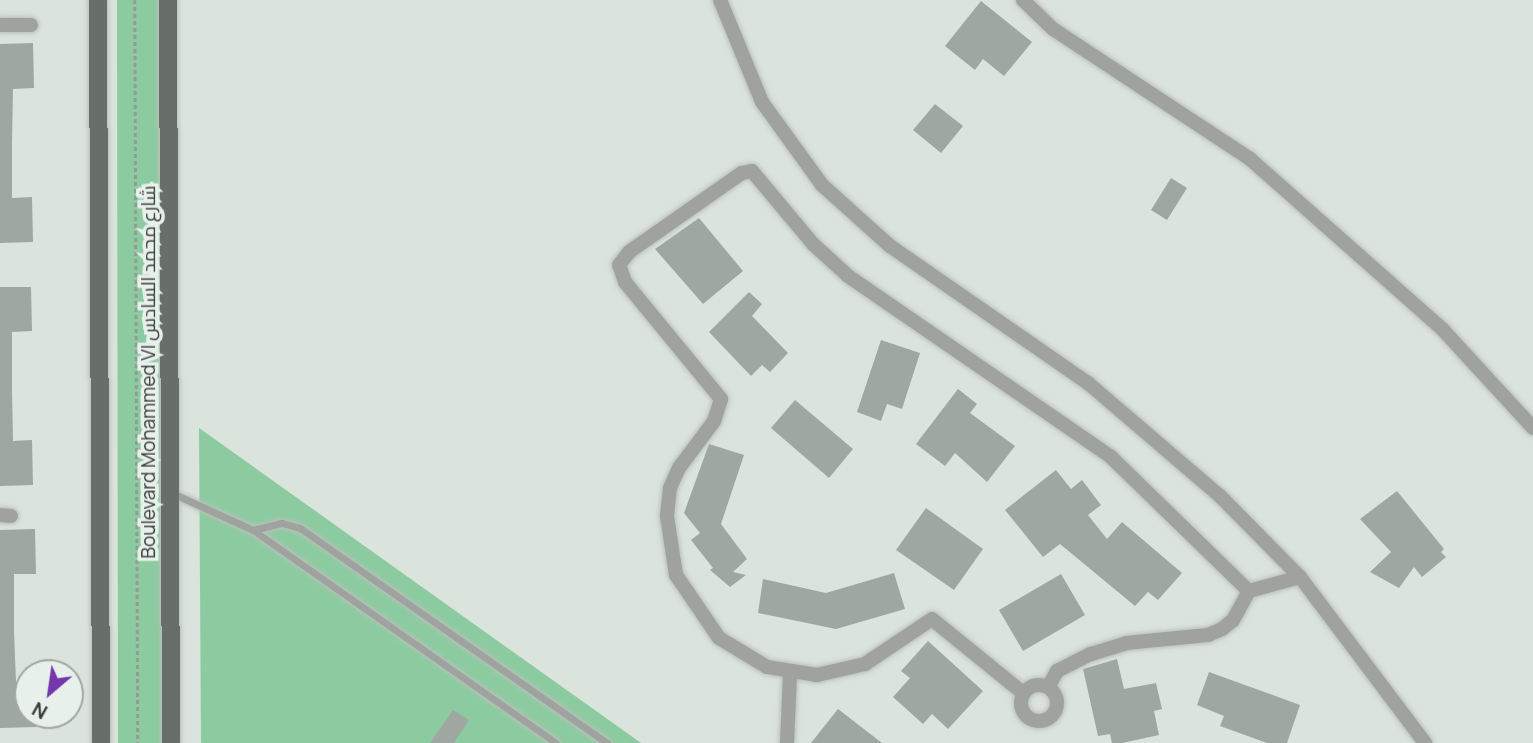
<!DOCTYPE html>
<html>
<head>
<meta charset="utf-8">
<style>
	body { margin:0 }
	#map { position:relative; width:1533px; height:743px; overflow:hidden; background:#dae3dc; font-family:Manrope,Cairo,sans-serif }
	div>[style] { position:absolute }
	.green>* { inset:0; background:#8ccba0 }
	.building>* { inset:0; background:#9fa7a1 }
	.path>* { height:2.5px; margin-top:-1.25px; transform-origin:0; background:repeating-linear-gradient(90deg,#949a95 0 3.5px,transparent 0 7px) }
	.roads { filter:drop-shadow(0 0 2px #b9c1bb) drop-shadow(0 0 2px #b9c1bb) }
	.lane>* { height:7px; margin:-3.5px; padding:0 3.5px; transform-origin:3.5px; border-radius:3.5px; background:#9fa29f }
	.street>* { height:14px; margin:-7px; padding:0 7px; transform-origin:7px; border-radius:7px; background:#9fa29f }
	.street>.ring { margin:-7px; padding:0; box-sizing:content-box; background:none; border:14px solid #9fa29f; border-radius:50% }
	.primary>* { height:18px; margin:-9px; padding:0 9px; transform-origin:9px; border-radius:9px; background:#686f6a }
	span { translate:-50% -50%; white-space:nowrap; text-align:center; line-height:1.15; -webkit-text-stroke:7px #e7f0ea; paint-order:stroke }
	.street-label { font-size:19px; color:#373a38 }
	.north { position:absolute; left:14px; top:659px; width:70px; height:70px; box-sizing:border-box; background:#e7f0ea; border:2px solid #a1a7a3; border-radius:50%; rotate:209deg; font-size:19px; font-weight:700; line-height:28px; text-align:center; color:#373a38 }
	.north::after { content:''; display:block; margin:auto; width:24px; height:32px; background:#7336ab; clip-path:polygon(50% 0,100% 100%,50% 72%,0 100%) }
</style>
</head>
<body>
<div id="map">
	<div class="green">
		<i style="clip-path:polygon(117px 0,159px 0,163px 743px,118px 743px)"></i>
		<i style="clip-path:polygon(199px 428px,641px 743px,201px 743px)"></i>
	</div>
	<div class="building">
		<i style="clip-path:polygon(981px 1px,1032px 42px,1004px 76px,983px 59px,975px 70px,945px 46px)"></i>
		<i style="clip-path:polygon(33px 43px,34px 88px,13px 89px,12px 142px,12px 198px,32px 197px,33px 242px,0 243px,0 44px)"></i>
		<i style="clip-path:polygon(935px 104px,963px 126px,941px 153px,913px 130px)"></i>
		<i style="clip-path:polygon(1171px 178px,1187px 188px,1167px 220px,1151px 210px)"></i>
		<i style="clip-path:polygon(699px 218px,743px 271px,703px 304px,655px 249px)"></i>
		<i style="clip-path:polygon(0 287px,31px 287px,32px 331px,12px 332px,12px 391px,13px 441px,32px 440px,33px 485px,0 486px)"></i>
		<i style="clip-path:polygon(749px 292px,762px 304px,752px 316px,788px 353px,770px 372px,762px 365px,751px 376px,709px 332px)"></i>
		<i style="clip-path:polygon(881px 340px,920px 353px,902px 409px,887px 404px,881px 421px,857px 412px)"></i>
		<i style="clip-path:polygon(958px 389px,977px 404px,970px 413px,1015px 446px,987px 482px,955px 453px,945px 466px,916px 444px)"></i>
		<i style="clip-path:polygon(795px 400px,853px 449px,829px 478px,771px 428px)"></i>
		<i style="clip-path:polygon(709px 444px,744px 455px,721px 524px,747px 559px,733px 572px,746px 575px,730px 587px,710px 570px,713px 568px,691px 540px,700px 533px,684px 513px)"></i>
		<i style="clip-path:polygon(1056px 470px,1071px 489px,1082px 480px,1101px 505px,1088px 515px,1107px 539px,1122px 522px,1182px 573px,1158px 600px,1148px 592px,1135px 606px,1060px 544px,1043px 557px,1005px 510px)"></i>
		<i style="clip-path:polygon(1397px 491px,1444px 549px,1441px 552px,1446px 557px,1422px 577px,1414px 567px,1399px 588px,1370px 572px,1391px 552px,1360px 519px)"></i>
		<i style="clip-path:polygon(926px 508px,983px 549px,954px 590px,896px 550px)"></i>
		<i style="clip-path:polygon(35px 529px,36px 574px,14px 574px,14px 632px,16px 682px,28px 682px,28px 715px,36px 715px,36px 727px,0 728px,0 530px)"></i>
		<i style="clip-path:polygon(894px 573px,905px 609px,836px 629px,758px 613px,763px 579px,826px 593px)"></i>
		<i style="clip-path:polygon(1061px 574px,1085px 615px,1023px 651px,999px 610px)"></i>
		<i style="clip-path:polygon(928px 641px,983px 691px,948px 729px,932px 714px,923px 724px,893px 697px,910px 678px,901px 671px)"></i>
		<i style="clip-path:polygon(1117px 659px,1124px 689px,1156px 683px,1162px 709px,1154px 711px,1159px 735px,1122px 743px,1112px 743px,1110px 734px,1098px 736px,1083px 669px)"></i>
		<i style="clip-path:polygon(1209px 672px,1300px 705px,1287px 743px,1267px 743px,1220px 726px,1224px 716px,1197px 705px)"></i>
		<i style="clip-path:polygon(838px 709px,882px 743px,811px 743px)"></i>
		<i style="clip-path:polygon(453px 710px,469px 720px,454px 743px,430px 743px)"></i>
	</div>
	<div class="path">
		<i style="left:135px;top:0;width:743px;rotate:89.77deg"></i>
	</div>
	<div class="roads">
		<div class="lane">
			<i style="left:172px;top:493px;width:89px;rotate:24.6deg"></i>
			<i style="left:253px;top:530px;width:370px;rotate:35.1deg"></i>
			<i style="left:253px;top:530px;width:30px;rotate:-14deg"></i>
			<i style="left:282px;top:523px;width:19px;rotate:16deg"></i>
			<i style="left:300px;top:528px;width:375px;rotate:35deg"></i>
		</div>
		<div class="street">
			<i style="left:720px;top:0;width:110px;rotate:67.6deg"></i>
			<i style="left:762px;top:102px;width:102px;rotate:54.1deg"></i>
			<i style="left:822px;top:185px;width:91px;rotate:41.9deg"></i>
			<i style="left:890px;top:246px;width:241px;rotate:34.7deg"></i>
			<i style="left:1088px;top:383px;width:174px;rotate:40.6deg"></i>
			<i style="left:1220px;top:496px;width:114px;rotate:45.4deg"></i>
			<i style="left:1300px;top:577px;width:208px;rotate:53deg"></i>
			<i style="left:1023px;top:0;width:42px;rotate:44deg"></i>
			<i style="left:1053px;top:29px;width:236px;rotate:33.4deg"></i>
			<i style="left:1250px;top:159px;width:258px;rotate:41.5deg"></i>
			<i style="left:1443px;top:330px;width:133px;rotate:47.4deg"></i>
			<i style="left:0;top:25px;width:31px"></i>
			<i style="left:0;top:515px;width:11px;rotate:5deg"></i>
			<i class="ring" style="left:1021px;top:685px;width:22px;height:22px"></i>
			<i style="left:1049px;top:686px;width:17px;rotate:-62deg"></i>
			<i style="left:1057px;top:671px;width:38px;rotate:-27deg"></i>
			<i style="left:1091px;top:654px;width:37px;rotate:-17deg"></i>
			<i style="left:1126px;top:643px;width:82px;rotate:-5.6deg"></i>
			<i style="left:1208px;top:635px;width:15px;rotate:-23deg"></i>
			<i style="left:1222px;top:629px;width:14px;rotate:-39deg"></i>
			<i style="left:1233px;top:620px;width:33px;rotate:-61deg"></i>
			<i style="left:1249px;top:591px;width:53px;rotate:-15.4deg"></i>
			<i style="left:1023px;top:693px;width:117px;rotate:-140.9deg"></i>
			<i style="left:932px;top:619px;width:81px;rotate:146.1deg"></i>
			<i style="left:865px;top:664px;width:49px;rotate:167.1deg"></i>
			<i style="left:817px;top:675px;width:51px;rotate:-170.9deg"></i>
			<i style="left:767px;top:667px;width:56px;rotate:-148.9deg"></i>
			<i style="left:719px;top:638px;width:76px;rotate:-124.3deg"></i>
			<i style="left:676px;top:575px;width:60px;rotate:-98.7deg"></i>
			<i style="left:667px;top:516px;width:28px;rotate:-84deg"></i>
			<i style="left:670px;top:488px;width:22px;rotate:-66deg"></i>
			<i style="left:679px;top:468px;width:59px;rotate:-53.3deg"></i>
			<i style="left:714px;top:421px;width:23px;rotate:-72deg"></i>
			<i style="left:721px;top:399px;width:151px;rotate:-129.4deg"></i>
			<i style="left:625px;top:282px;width:18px;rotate:-109deg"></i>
			<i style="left:619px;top:265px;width:16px;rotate:-52deg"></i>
			<i style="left:629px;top:252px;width:138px;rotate:-35deg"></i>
			<i style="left:742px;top:173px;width:10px;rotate:-11deg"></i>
			<i style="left:752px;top:171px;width:95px;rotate:50.1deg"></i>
			<i style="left:813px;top:244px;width:47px;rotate:42.4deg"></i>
			<i style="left:848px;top:276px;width:319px;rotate:34.5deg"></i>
			<i style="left:1111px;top:457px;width:192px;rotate:44.2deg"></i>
			<i style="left:787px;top:743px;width:69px;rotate:-87.5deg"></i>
		</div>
		<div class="primary">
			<i style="left:98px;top:0;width:743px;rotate:89.77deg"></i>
			<i style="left:168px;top:0;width:743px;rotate:89.77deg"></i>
		</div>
	</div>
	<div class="street-label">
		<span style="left:149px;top:372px;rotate:-90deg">Boulevard Mohammed VI شارع محمد السادس</span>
	</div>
	<div class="north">N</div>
</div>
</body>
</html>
